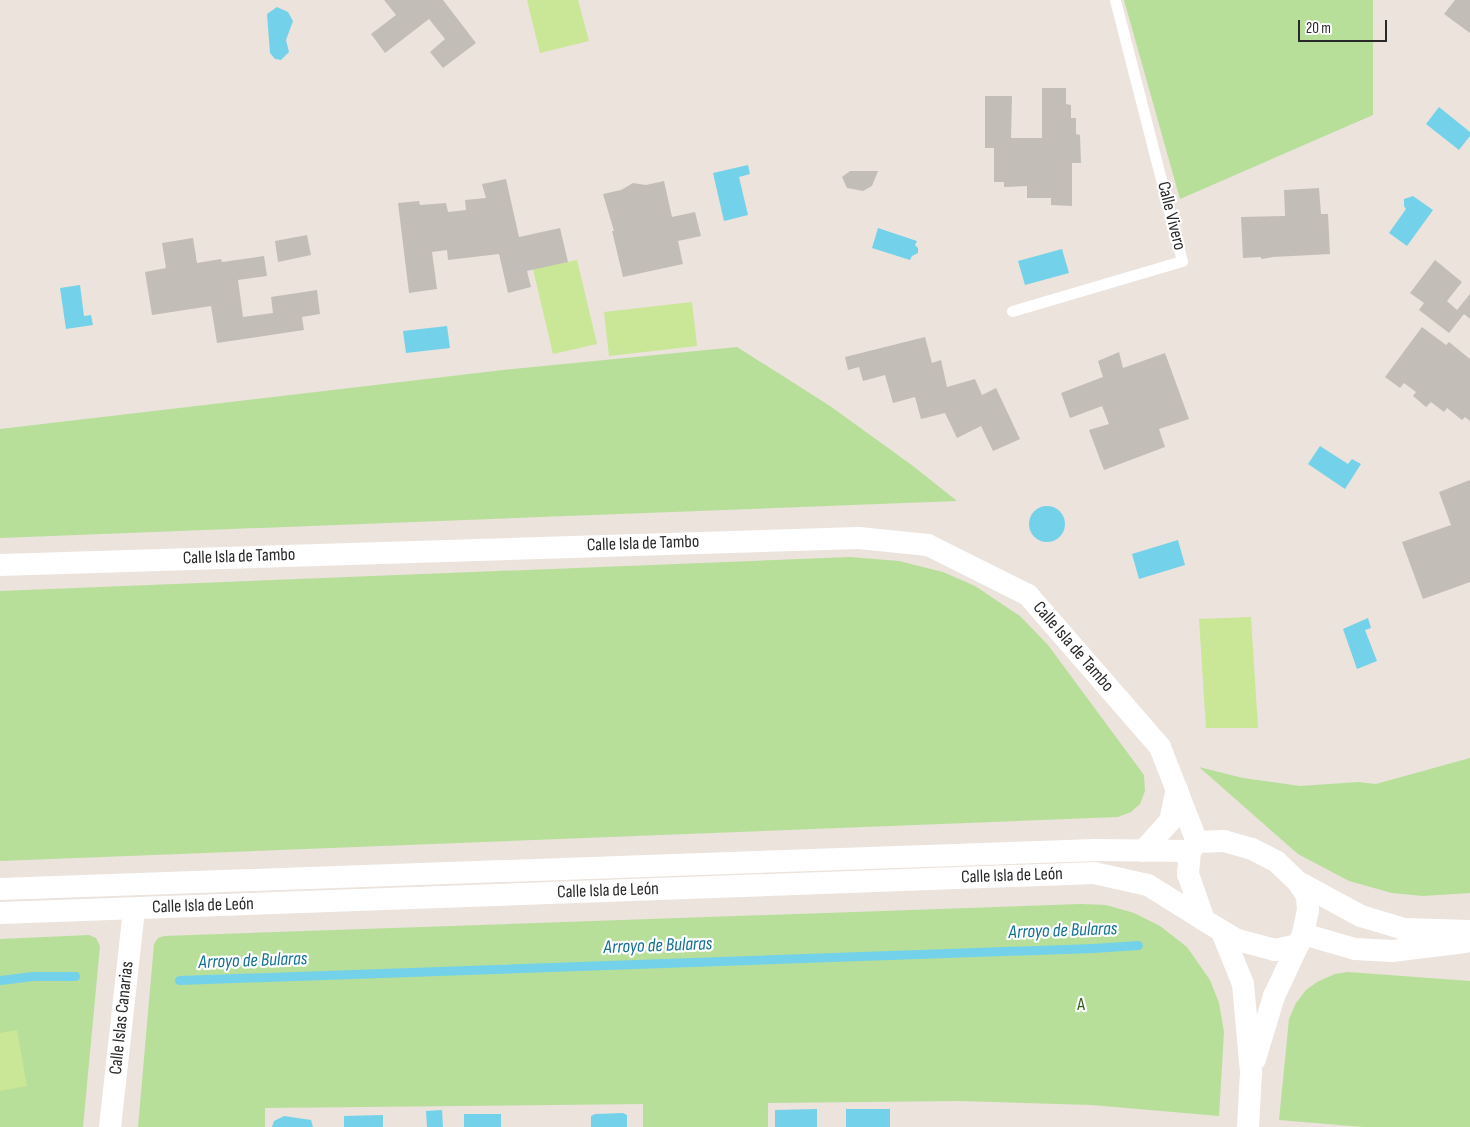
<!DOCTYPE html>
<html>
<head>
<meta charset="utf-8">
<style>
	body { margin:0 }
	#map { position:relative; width:1470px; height:1127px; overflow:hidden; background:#ebe3dc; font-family:"Sofia Sans Condensed",sans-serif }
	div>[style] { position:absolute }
	.green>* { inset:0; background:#b7df9a }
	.pitch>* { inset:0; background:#cae697 }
	.water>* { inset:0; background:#73d2e9 }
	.round { border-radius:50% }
	.stream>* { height:9px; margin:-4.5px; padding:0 4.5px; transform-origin:4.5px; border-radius:4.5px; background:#73d2e9 }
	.building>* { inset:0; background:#c3bdb8 }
	.service>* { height:11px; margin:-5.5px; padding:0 5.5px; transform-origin:5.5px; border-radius:5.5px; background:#fff }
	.minor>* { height:22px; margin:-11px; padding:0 11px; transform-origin:11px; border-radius:11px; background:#fff }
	span { translate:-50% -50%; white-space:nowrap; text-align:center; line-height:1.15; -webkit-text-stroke:4.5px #fff; paint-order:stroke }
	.street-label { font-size:18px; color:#292929 }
	.park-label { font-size:18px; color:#31631d }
	.water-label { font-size:19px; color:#137194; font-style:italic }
	.scale { position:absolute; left:1298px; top:20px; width:89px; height:22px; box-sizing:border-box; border:2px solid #292929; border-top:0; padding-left:6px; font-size:15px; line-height:18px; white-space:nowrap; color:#292929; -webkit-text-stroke:4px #fff; paint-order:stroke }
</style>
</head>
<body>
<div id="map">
	<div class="green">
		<i style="clip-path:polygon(1124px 0,1373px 0,1373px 115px,1180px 199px)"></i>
		<i style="clip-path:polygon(737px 347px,830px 406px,913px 466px,957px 501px,0 538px,0 429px,503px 370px)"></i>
		<i style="clip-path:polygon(850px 557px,899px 561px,943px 572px,975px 586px,1020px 616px,1048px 645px,1144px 775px,1145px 791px,1140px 804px,1131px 812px,1118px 817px,0 861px,0 591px)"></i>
		<i style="clip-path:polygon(1470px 758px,1470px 893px,1423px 896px,1392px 893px,1349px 881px,1298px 854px,1199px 767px,1243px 778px,1300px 786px,1358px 782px,1376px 784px)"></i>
		<i style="clip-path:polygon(1081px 904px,1106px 905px,1134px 913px,1160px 926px,1187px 947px,1210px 980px,1219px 1003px,1224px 1032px,1219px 1116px,1092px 1105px,960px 1101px,768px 1103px,768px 1127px,643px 1127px,643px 1104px,265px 1108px,265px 1127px,138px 1127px,154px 944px,158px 938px,164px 936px)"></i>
		<i style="clip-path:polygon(89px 935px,96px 938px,100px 946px,83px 1127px,0 1127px,0 939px)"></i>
		<i style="clip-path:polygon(1348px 972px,1470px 981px,1470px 1127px,1363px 1127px,1279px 1120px,1289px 1019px,1296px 1003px,1306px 990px,1317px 982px,1335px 974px)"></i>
	</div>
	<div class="pitch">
		<i style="clip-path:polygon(527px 0,578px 0,589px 41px,540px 53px)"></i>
		<i style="clip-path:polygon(577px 260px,597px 344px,553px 354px,533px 269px)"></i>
		<i style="clip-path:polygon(692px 302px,697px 346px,609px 356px,604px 312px)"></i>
		<i style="clip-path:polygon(1251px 617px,1258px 728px,1206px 728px,1199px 619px)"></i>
		<i style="clip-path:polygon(17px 1030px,27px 1086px,0 1091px,0 1033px)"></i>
	</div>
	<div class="water">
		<i style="clip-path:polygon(277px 7px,288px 12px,293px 21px,286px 40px,289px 52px,281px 60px,275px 59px,270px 53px,267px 14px)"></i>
		<i style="clip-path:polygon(1439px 107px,1470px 132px,1470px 136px,1459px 150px,1426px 124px)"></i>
		<i style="clip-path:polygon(748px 165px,750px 174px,739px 177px,748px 215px,724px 221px,713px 173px)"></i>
		<i style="clip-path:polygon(1413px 196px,1433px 210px,1407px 246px,1389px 233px,1406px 209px,1404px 206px,1404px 199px)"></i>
		<i style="clip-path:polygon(878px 228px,917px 241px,915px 245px,918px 248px,918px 253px,912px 256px,910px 260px,872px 248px)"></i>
		<i style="clip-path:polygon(1062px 249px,1069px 273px,1025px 285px,1018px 261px)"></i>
		<i style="clip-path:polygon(80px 285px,84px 316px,91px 315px,93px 325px,66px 329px,60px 288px)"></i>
		<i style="clip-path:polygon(447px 326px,450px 348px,406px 353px,403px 331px)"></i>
		<i style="clip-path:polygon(1320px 446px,1348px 464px,1352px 459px,1361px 464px,1345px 489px,1308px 464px)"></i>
		<i class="round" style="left:1029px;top:506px;width:36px;height:36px"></i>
		<i style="clip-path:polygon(1178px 540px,1185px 565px,1139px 579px,1132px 554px)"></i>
		<i style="clip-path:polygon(1368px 618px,1371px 628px,1365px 630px,1377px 661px,1357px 669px,1343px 629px)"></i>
		<i style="clip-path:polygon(817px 1109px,817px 1127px,775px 1127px,775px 1110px)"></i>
		<i style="clip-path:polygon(846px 1109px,890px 1109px,890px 1127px,846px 1127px)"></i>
		<i style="clip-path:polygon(442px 1110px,443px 1127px,427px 1127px,426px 1111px)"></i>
		<i style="clip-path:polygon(623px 1113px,627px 1115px,627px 1127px,591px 1127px,591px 1116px,595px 1114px)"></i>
		<i style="clip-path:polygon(464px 1114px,501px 1114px,501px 1127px,464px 1127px)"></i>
		<i style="clip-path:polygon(383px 1115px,383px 1127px,344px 1127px,344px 1116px)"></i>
		<i style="clip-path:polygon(284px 1116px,311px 1120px,313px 1127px,272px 1127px,274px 1121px)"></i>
	</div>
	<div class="stream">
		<i style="left:0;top:980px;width:33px;rotate:-7deg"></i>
		<i style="left:33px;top:976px;width:42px"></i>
		<i style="left:179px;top:980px;width:915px;rotate:-2.01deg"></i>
		<i style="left:1093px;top:948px;width:45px;rotate:-3.8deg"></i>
	</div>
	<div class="building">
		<i style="clip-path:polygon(384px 0,443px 0,476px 43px,443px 68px,430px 52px,445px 39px,429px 19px,385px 53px,371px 34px,396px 15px)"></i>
		<i style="clip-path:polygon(1455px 0,1470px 0,1470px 33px,1444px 14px)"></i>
		<i style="clip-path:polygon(1042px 88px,1066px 88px,1066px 104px,1071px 105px,1071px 118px,1076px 118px,1076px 134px,1080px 135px,1081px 163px,1072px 163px,1072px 206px,1051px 205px,1051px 198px,1027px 198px,1027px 186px,1004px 187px,1004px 182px,994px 182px,994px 148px,985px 148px,985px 96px,1012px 96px,1011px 138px,1042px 138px)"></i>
		<i style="clip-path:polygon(850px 171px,878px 171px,872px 186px,863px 191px,847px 188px,842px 177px)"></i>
		<i style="clip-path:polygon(506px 179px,519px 237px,560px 228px,568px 262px,527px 271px,531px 287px,508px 293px,499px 254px,448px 260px,447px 250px,432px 252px,437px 289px,409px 293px,398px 203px,419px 201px,420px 205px,446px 203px,448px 212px,466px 210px,465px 200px,486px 198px,482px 184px)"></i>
		<i style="clip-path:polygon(664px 181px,672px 217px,695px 212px,701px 236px,678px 241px,683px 264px,623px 277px,612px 231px,614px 231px,603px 194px,621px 190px,633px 183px,646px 185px)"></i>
		<i style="clip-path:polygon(1319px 188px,1321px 214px,1328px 214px,1330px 254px,1273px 257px,1262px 259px,1260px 257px,1243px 258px,1241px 217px,1285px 216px,1284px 190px)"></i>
		<i style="clip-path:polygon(307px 235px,311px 255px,278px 262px,275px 241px)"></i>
		<i style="clip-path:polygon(193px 238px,197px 263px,221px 259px,222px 262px,264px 256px,267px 276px,238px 280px,243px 317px,273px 313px,271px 297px,317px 290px,320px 314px,302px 317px,304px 330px,217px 343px,211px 306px,152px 315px,145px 272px,166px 268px,162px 243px)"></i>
		<i style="clip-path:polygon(1435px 260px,1462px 282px,1447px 301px,1457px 310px,1470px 294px,1470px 319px,1464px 314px,1449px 333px,1419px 310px,1424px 303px,1410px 293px)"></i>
		<i style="clip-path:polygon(1422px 327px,1446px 345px,1449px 342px,1470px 359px,1470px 421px,1465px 417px,1462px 420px,1447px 408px,1444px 412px,1431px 402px,1426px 407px,1413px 396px,1416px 392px,1404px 383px,1400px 388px,1385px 377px)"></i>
		<i style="clip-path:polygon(925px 337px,932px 363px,941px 360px,947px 387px,975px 379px,982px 395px,996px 388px,1020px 439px,993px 451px,981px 426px,957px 438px,945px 413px,921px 419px,915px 397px,893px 403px,885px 375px,863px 381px,859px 367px,848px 370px,845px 357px)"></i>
		<i style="clip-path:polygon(1119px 352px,1123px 368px,1165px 353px,1189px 419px,1159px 429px,1165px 447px,1104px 470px,1089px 430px,1109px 424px,1102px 406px,1070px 418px,1061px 393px,1103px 377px,1098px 361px)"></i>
		<i style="clip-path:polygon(1470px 480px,1470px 582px,1423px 599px,1402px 542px,1451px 525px,1439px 492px)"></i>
	</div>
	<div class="service">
		<i style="left:1012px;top:311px;width:177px;rotate:-16.4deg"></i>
		<i style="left:1182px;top:261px;width:269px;rotate:-104.4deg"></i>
	</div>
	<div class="minor">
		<i style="left:0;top:565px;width:859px;rotate:-1.8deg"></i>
		<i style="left:859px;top:538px;width:69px;rotate:5.8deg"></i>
		<i style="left:928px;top:545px;width:112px;rotate:26.6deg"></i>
		<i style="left:1028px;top:595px;width:201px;rotate:49deg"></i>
		<i style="left:1160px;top:747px;width:102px;rotate:68.7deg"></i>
		<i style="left:1143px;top:851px;width:40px;rotate:-48deg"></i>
		<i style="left:1170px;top:821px;width:33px;rotate:-78deg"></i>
		<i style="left:1298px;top:882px;width:17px;rotate:57deg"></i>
		<i style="left:1307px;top:896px;width:14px;rotate:86deg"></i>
		<i style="left:1308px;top:910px;width:25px;rotate:102deg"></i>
		<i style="left:1303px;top:934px;width:12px;rotate:114deg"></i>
		<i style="left:1298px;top:945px;width:24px;rotate:168deg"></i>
		<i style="left:1275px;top:950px;width:39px;rotate:-165deg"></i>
		<i style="left:1237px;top:940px;width:39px;rotate:-149deg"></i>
		<i style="left:1204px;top:920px;width:49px;rotate:-109.2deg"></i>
		<i style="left:1188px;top:874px;width:23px;rotate:-85deg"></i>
		<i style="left:1190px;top:851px;width:11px;rotate:-52deg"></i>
		<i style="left:1197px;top:842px;width:27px;rotate:-2deg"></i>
		<i style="left:1224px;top:841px;width:29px;rotate:16deg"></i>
		<i style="left:1252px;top:849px;width:28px;rotate:27deg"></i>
		<i style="left:1277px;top:862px;width:29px;rotate:44deg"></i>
		<i style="left:1298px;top:882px;width:72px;rotate:28.4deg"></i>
		<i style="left:1361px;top:916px;width:45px;rotate:16.8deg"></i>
		<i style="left:1404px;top:929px;width:66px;rotate:1.7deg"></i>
		<i style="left:0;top:889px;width:1096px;rotate:-2.04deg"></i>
		<i style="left:1095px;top:850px;width:95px;rotate:0.6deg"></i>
		<i style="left:0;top:913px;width:1095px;rotate:-2.09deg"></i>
		<i style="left:1094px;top:873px;width:55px;rotate:12.5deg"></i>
		<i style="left:1148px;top:885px;width:66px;rotate:32deg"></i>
		<i style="left:1222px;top:932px;width:56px;rotate:68deg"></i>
		<i style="left:1243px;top:984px;width:88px;rotate:84.8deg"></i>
		<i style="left:1251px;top:1072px;width:55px;rotate:93.1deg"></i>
		<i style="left:1303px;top:934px;width:54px;rotate:16.1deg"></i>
		<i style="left:1355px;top:949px;width:37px;rotate:3deg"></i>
		<i style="left:1392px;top:951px;width:74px;rotate:-7deg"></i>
		<i style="left:1255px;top:1059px;width:66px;rotate:-73.2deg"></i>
		<i style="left:1274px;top:996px;width:56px;rotate:-64.8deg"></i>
		<i style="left:110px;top:1127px;width:219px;rotate:-83.7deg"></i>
	</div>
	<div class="street-label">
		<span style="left:1171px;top:216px;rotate:76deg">Calle Vivero</span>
		<span style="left:643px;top:544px;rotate:-2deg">Calle Isla de Tambo</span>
		<span style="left:239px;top:557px;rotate:-2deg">Calle Isla de Tambo</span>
		<span style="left:1073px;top:647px;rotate:49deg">Calle Isla de Tambo</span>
		<span style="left:1012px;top:876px;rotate:-2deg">Calle Isla de León</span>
		<span style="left:608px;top:891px;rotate:-2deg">Calle Isla de León</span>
		<span style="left:203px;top:906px;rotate:-2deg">Calle Isla de León</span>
		<span style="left:122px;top:1018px;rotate:-84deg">Calle Islas Canarias</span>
	</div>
	<div class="park-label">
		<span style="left:1081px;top:1005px">A</span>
	</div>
	<div class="water-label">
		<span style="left:1063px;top:931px;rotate:-2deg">Arroyo de Bularas</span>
		<span style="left:658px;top:946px;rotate:-2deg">Arroyo de Bularas</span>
		<span style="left:253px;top:961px;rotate:-2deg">Arroyo de Bularas</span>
	</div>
	<div class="scale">20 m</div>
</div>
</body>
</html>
